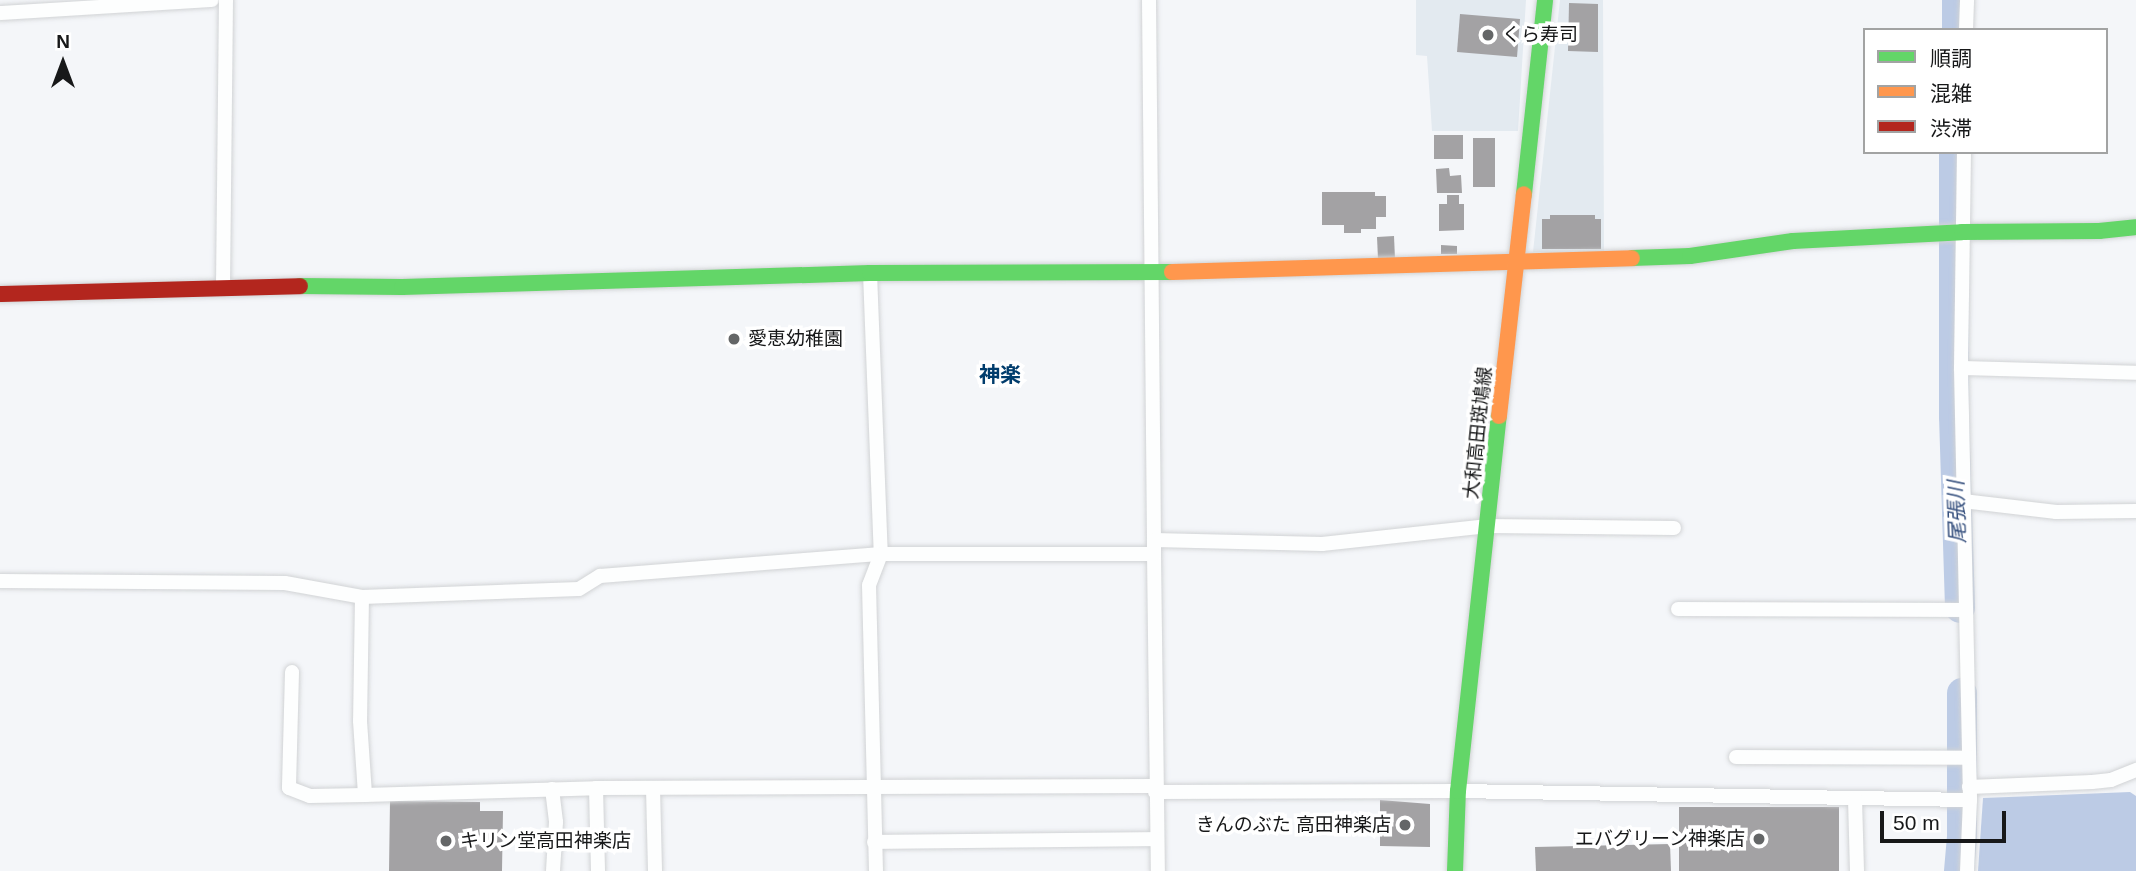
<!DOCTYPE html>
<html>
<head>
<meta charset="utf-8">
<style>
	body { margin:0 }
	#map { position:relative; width:2136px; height:871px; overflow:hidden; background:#f4f6f9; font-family:Arial,"Noto Sans JP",sans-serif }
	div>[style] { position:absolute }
	.built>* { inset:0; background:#e3eaf0 }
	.water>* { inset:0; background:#bccbe5 }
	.river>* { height:30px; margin:-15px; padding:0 15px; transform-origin:15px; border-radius:15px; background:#bccbe5 }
	.building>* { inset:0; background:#a3a2a4 }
	.roads { filter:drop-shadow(0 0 2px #d1d3d5) drop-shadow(0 0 2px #d1d3d5) }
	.street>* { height:14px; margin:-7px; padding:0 7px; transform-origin:7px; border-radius:7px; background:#fdfefe }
	.fast>* { height:16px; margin:-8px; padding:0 8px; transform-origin:8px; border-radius:8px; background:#63d668 }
	.slow>* { height:16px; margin:-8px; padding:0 8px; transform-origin:8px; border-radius:8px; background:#ff974d }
	.jam>* { height:16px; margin:-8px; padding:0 8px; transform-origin:8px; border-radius:8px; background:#b3261e }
	.dots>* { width:19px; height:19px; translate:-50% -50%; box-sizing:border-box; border:4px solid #fff; border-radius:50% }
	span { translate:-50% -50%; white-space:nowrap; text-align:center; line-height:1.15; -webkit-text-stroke:7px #fff; paint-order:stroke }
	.poi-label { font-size:19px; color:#171819 }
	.left { translate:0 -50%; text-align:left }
	.right { translate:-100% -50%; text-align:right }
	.street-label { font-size:19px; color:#171819 }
	.neighbourhood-label { font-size:21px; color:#003c6c; font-weight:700 }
	.water-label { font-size:21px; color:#314c7b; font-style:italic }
	.legend { position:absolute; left:1863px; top:28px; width:245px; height:126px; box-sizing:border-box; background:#fff; border:2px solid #a2a3a3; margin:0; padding:9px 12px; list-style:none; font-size:21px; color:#171819 }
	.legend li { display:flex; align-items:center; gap:14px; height:35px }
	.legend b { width:35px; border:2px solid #a2a3a3 }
	.north { position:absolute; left:28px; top:28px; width:70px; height:70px; -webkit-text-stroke:5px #fff; paint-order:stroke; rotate:0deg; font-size:19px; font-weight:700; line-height:28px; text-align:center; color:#171819 }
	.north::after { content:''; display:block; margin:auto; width:24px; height:32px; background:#171819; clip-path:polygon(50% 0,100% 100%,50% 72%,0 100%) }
	.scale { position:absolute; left:1880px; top:811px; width:126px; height:32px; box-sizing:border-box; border:4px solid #171819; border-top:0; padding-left:9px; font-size:21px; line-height:24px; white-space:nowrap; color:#171819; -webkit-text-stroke:5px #fff; paint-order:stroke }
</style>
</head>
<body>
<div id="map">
	<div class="built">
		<i style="clip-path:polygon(1416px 0,1526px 0,1518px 131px,1432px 131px,1427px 56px,1416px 55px)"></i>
		<i style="clip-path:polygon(1560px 0,1603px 0,1604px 252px,1533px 252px)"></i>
	</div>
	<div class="water">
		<i style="clip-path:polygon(2130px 792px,2136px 796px,2136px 871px,1978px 871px,1983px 798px)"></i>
	</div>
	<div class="river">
		<i style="left:1957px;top:30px;width:30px;rotate:-90deg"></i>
		<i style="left:1954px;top:152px;width:264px;rotate:90deg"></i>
		<i style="left:1954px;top:416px;width:192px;rotate:88.2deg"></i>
		<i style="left:1959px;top:871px;width:35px;rotate:-85deg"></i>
		<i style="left:1962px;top:836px;width:143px;rotate:-90deg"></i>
	</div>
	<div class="building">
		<i style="clip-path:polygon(1569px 3px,1598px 4px,1598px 52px,1568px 51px)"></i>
		<i style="clip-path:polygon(1460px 14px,1520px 19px,1517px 57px,1457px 52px)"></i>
		<i style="clip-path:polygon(1434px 135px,1463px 135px,1463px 159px,1434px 159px)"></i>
		<i style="clip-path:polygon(1473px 138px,1495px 138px,1495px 187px,1473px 187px)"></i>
		<i style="clip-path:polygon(1449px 168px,1450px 176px,1461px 175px,1462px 193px,1437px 193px,1436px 169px)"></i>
		<i style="clip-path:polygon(1322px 192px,1375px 192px,1375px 196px,1386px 196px,1386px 217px,1376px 217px,1376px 229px,1361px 229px,1361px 233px,1344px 233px,1344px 225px,1322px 225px)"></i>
		<i style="clip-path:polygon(1447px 195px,1459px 195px,1459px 204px,1464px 204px,1464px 230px,1439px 231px,1439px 204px,1447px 204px)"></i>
		<i style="clip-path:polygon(1550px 215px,1595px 215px,1595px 219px,1601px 219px,1601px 249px,1542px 249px,1542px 219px,1550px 219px)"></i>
		<i style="clip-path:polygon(1394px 236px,1395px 259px,1378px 259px,1377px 237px)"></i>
		<i style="clip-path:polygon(1441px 245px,1457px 246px,1457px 254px,1441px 254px)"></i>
		<i style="clip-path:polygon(1380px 800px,1430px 804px,1430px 847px,1380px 846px)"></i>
		<i style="clip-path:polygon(390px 801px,480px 802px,480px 811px,503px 811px,502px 871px,389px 871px)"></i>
		<i style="clip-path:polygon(1679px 807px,1839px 807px,1839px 871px,1679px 871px)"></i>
		<i style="clip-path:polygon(1670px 844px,1671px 871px,1536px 871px,1535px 847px)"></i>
	</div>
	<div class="roads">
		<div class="street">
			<i style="left:1149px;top:0;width:540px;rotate:89.47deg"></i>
			<i style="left:0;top:13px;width:212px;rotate:-3.5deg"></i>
			<i style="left:1966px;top:30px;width:30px;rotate:-88deg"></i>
			<i style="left:1964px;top:152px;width:216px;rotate:90.8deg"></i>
			<i style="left:1961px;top:368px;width:432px;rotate:88.8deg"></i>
			<i style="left:1970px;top:800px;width:71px;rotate:92.4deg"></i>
			<i style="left:870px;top:273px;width:281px;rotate:87.8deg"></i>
			<i style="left:881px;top:554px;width:33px;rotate:111deg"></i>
			<i style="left:869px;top:585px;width:286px;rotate:88.6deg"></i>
			<i style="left:223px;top:286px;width:286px;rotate:-89.4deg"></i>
			<i style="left:1961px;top:368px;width:175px;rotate:1.6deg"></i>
			<i style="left:1963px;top:501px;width:94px;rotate:6.7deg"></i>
			<i style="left:2056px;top:512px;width:80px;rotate:-0.7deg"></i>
			<i style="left:1154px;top:554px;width:317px;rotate:89.3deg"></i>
			<i style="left:0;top:581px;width:285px;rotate:0.4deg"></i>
			<i style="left:285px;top:583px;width:78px;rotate:10.3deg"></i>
			<i style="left:362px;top:597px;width:217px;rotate:-2.1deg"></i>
			<i style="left:579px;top:589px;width:25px;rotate:-32deg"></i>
			<i style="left:600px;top:576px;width:282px;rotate:-4.5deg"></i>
			<i style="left:881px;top:554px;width:273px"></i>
			<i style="left:1154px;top:554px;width:14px;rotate:-90deg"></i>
			<i style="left:1154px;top:540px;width:168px;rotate:1.4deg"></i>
			<i style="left:1322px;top:544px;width:167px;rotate:-6.2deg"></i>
			<i style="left:1488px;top:526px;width:186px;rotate:0.6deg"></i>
			<i style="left:362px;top:597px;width:124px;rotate:90.9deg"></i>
			<i style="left:360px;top:721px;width:74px;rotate:86.1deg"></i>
			<i style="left:365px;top:795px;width:231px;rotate:-1.7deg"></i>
			<i style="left:596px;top:788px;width:559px;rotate:-0.2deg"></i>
			<i style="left:1678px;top:609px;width:288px;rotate:0.2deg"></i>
			<i style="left:292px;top:672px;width:116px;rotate:91.5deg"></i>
			<i style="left:289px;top:788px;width:22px;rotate:21deg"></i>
			<i style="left:310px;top:796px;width:55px;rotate:-1deg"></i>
			<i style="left:1736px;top:757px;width:233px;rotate:0.2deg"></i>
			<i style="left:1969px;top:787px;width:123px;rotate:-2.3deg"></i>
			<i style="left:2092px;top:782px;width:19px;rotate:-6deg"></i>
			<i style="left:2111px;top:780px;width:27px;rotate:-22deg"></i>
			<i style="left:596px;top:788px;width:83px;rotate:88.6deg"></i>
			<i style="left:653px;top:788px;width:83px;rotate:88.6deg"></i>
			<i style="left:552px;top:789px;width:33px;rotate:83deg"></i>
			<i style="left:556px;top:822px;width:49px;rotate:93.5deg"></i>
			<i style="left:1155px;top:792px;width:303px;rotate:-0.2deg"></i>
			<i style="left:1458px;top:791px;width:512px;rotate:1.01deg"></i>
			<i style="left:1855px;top:799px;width:72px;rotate:88.4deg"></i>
			<i style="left:874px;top:842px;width:283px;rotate:-0.6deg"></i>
		</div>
		<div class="fast">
			<i style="left:1524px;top:194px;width:195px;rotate:-83.8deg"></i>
			<i style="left:1632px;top:258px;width:58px;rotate:-2deg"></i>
			<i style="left:1690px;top:256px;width:104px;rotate:-8.3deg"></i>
			<i style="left:1793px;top:241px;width:169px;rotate:-3deg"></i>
			<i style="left:1962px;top:232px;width:137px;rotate:-0.4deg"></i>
			<i style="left:2099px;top:231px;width:37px;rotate:-6deg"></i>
			<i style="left:300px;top:286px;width:102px;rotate:0.6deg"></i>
			<i style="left:402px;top:287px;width:468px;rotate:-1.7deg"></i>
			<i style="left:870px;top:273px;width:302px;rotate:-0.2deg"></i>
			<i style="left:1455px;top:871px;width:80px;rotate:-87.9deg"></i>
			<i style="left:1458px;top:791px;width:377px;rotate:-83.8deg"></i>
		</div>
		<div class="slow">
			<i style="left:1172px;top:272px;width:460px;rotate:-1.7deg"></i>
			<i style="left:1499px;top:416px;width:223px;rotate:-83.6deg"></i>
		</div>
		<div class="jam">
			<i style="left:0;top:294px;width:300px;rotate:-1.5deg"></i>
		</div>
	</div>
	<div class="dots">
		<i style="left:1488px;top:35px;background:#646667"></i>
		<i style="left:734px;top:339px;background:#646667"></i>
		<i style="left:1405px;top:825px;background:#646667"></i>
		<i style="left:1759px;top:839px;background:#646667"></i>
		<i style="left:446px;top:841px;background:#646667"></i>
	</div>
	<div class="poi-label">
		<span class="left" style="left:1502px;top:35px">くら寿司</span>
		<span class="left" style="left:748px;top:339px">愛恵幼稚園</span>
		<span class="right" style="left:1391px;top:825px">きんのぶた 高田神楽店</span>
		<span class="right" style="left:1745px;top:839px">エバグリーン神楽店</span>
		<span class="left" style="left:460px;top:841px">キリン堂高田神楽店</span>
	</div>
	<div class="street-label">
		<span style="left:1478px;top:433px;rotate:-84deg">大和高田斑鳩線</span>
	</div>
	<div class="neighbourhood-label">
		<span style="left:1000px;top:375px">神楽</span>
	</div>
	<div class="water-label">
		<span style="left:1957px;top:512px;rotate:-92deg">尾張川</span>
	</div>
	<ul class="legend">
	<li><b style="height:9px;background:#63d668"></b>順調</li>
	<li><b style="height:9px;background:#ff974d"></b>混雑</li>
	<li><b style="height:9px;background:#b3261e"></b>渋滞</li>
	</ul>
	<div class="north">N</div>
	<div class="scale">50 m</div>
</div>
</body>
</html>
